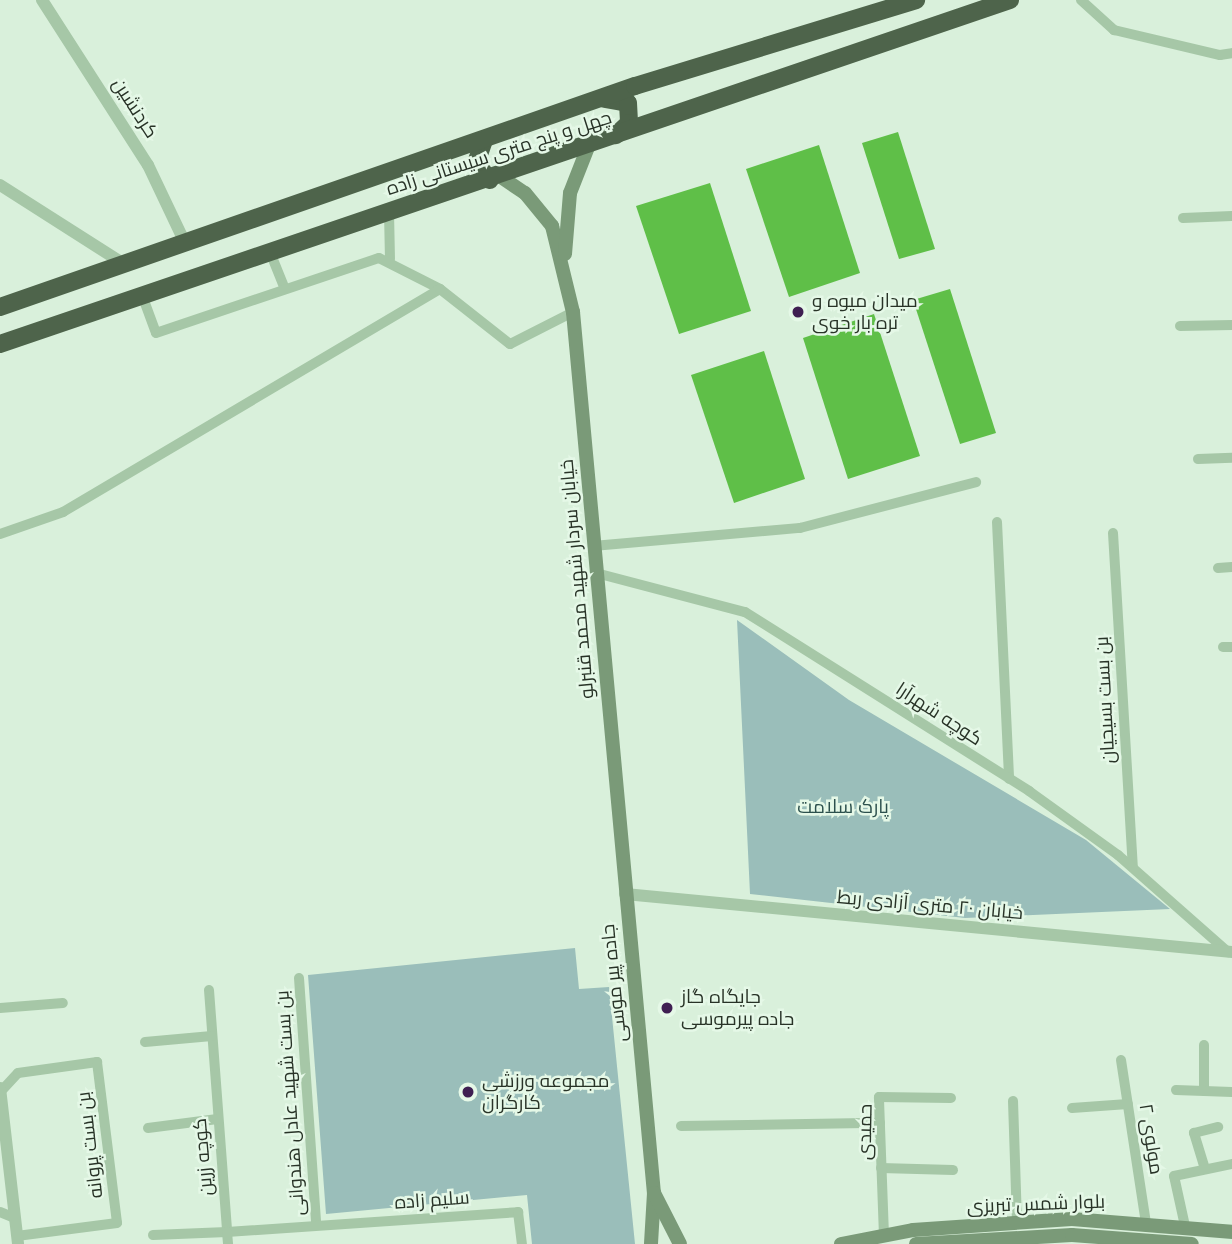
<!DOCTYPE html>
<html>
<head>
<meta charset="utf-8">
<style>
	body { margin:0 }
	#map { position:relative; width:1232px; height:1244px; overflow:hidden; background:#d9f0db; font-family:"Open Sans",Cairo,sans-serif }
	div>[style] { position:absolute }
	.green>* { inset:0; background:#9abeba }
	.building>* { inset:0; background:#5fbf48 }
	.minor>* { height:10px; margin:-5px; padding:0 5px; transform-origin:5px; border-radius:5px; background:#a6c7a7 }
	.tertiary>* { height:12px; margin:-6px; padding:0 6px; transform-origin:6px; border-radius:6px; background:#a6c7a7 }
	.secondary>* { height:14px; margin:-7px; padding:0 7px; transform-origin:7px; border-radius:7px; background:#7a9a78 }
	.trunk>* { height:18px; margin:-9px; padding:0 9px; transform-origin:9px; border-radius:9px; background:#4e644b }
	.dots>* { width:19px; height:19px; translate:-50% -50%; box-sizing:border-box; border:4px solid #e5f8e7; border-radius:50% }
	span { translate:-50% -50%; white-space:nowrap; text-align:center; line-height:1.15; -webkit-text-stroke:5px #e5f8e7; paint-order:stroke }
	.street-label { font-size:19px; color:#283327 }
	.poi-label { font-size:19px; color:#283327 }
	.left { translate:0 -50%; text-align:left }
	.park-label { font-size:19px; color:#2c504d }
</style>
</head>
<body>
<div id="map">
	<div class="green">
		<i style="clip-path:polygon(737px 620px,849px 700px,1086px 840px,1170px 909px,965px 918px,750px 894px)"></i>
		<i style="clip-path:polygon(575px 948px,579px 989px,609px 987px,635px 1244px,532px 1244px,527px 1195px,326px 1214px,308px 975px)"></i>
	</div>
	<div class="building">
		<i style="clip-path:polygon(898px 132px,935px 249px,899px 259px,862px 143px)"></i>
		<i style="clip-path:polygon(819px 145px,860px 273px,789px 297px,746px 169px)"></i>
		<i style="clip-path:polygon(710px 183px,751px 311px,679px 334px,636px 206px)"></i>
		<i style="clip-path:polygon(950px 289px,996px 433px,960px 444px,913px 300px)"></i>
		<i style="clip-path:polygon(874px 314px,920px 456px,848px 479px,803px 338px)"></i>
		<i style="clip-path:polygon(764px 351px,805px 479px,734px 503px,691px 375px)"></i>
	</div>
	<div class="minor">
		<i style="left:1081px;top:0;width:45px;rotate:42.3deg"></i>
		<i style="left:1114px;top:30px;width:109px;rotate:13.3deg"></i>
		<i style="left:1220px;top:55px;width:12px;rotate:-9deg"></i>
		<i style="left:389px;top:212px;width:47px;rotate:88.8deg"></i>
		<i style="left:1183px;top:218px;width:49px;rotate:-2.3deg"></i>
		<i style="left:270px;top:252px;width:37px;rotate:68deg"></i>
		<i style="left:142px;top:295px;width:40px;rotate:69.8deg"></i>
		<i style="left:156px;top:333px;width:235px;rotate:-18.6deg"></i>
		<i style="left:379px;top:258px;width:68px;rotate:26.9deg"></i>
		<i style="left:1180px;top:326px;width:52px;rotate:-1.1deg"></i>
		<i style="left:1198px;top:459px;width:34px;rotate:-2deg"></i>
		<i style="left:997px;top:522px;width:257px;rotate:87.3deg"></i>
		<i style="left:1113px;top:533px;width:334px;rotate:86.6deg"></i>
		<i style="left:0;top:534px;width:67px;rotate:-19.2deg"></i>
		<i style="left:63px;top:512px;width:438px;rotate:-30.6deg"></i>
		<i style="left:440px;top:289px;width:89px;rotate:38.2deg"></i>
		<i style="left:510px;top:344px;width:71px;rotate:-26.9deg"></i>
		<i style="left:593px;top:546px;width:208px;rotate:-5deg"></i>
		<i style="left:800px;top:528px;width:182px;rotate:-14.6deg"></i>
		<i style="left:1218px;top:568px;width:14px;rotate:-4deg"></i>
		<i style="left:596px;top:573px;width:154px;rotate:14.7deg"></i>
		<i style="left:745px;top:612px;width:336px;rotate:32.2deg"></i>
		<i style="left:1029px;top:791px;width:110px;rotate:35.7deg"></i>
		<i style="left:1118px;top:855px;width:147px;rotate:41.4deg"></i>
		<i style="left:1223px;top:647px;width:9px"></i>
		<i style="left:299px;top:978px;width:247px;rotate:86deg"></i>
		<i style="left:209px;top:990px;width:243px;rotate:85.7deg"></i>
		<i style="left:227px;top:1232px;width:292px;rotate:-3.9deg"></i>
		<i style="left:518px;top:1212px;width:32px;rotate:83deg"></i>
		<i style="left:0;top:1008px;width:63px;rotate:-4.5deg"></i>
		<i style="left:145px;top:1042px;width:67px;rotate:-5.1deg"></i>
		<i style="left:1204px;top:1045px;width:46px;rotate:90deg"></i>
		<i style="left:1121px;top:1060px;width:165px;rotate:81.3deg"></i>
		<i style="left:3px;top:1089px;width:22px;rotate:-47deg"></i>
		<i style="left:18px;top:1073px;width:80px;rotate:-7.9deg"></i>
		<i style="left:97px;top:1062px;width:162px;rotate:82.9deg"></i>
		<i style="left:117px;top:1223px;width:101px;rotate:172.6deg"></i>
		<i style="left:1176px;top:1090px;width:56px;rotate:2deg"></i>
		<i style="left:1013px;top:1101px;width:120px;rotate:88.1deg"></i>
		<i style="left:1072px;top:1108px;width:56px;rotate:-4.1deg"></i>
		<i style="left:681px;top:1126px;width:199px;rotate:-0.9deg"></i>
		<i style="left:148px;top:1128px;width:70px;rotate:-7.4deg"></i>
		<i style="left:881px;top:1168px;width:72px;rotate:1.6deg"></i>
		<i style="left:1205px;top:1169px;width:38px;rotate:-107deg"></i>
		<i style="left:1194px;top:1133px;width:25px;rotate:-14deg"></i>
		<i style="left:0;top:1212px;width:16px;rotate:22deg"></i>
		<i style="left:1185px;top:1226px;width:51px;rotate:-102.4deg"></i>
		<i style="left:1174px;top:1176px;width:59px;rotate:-11.7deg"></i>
		<i style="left:153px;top:1235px;width:74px;rotate:-2.3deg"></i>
		<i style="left:227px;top:1232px;width:12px;rotate:85deg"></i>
		<i style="left:884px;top:1236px;width:139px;rotate:-92.1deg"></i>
		<i style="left:879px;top:1097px;width:72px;rotate:0.8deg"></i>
	</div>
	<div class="tertiary">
		<i style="left:42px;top:0;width:196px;rotate:57.3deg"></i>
		<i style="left:148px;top:165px;width:86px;rotate:64.6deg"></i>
		<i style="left:0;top:185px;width:147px;rotate:32.5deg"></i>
		<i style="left:625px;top:894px;width:610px;rotate:5.46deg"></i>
		<i style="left:0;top:1088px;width:157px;rotate:83.4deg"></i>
	</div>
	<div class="secondary">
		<i style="left:501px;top:177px;width:29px;rotate:34deg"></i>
		<i style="left:525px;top:193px;width:43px;rotate:50.7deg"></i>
		<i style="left:552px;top:226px;width:89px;rotate:76.3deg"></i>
		<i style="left:573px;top:312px;width:885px;rotate:84.75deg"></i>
		<i style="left:654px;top:1193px;width:51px;rotate:93.4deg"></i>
		<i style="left:565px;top:254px;width:61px;rotate:-85.3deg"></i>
		<i style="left:570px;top:193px;width:49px;rotate:-68.6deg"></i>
		<i style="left:654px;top:1193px;width:57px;rotate:63deg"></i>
		<i style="left:841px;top:1244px;width:73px;rotate:-11deg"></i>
		<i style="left:913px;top:1230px;width:159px;rotate:-4deg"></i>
		<i style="left:1072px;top:1219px;width:161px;rotate:4.6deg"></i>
		<i style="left:916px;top:1244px;width:156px;rotate:-3.3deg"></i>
		<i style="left:1072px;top:1235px;width:120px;rotate:4.3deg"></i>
	</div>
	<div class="trunk">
		<i style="left:605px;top:99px;width:23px;rotate:10deg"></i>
		<i style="left:628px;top:103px;width:20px;rotate:87deg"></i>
		<i style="left:629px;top:123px;width:18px;rotate:137deg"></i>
		<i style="left:484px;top:140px;width:24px;rotate:109deg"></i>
		<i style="left:476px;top:163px;width:22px;rotate:51deg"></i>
		<i style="left:0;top:307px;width:672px;rotate:-19.19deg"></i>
		<i style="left:635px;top:86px;width:294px;rotate:-17deg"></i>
		<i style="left:0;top:344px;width:1067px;rotate:-18.81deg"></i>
	</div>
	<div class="dots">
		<i style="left:798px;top:312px;background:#3f1f52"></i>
		<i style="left:667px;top:1008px;background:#3f1f52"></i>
		<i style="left:468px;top:1092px;background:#3f1f52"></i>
	</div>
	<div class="street-label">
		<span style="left:135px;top:108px;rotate:57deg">کردنشین</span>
		<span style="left:499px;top:153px;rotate:-18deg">چهل و پنج متری سیستانی زاده</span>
		<span style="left:577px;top:579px;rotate:-95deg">خیابان سردار شهید محمد قنبرلو</span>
		<span style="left:1105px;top:700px;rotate:-93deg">بن بست بسیجیان</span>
		<span style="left:939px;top:714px;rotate:33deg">کوچه شهرآرا</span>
		<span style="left:930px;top:905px;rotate:5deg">خیابان ۲۰ متری آزادی ربط</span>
		<span style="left:614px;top:983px;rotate:-96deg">جاده پیر موسی</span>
		<span style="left:290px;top:1103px;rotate:-94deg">بن بست شهید عادل هندوانی</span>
		<span style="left:865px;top:1132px;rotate:-89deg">حمیدی</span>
		<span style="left:1151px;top:1139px;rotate:81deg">مولوی ۲</span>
		<span style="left:90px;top:1145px;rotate:-97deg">بن بست پروانه</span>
		<span style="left:203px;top:1157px;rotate:-95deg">کوچه زرین</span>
		<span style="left:432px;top:1200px;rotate:-4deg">سلیم زاده</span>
		<span style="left:1036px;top:1204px;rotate:-2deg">بلوار شمس تبریزی</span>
	</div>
	<div class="poi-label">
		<span class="left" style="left:812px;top:312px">میدان میوه و<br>تره بار خوی</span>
		<span class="left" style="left:681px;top:1008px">جایگاه گاز<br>جاده پیرموسی</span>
		<span class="left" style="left:482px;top:1092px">مجموعه ورزشی<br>کارگران</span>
	</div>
	<div class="park-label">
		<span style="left:843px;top:807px">پارک سلامت</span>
	</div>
</div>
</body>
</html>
